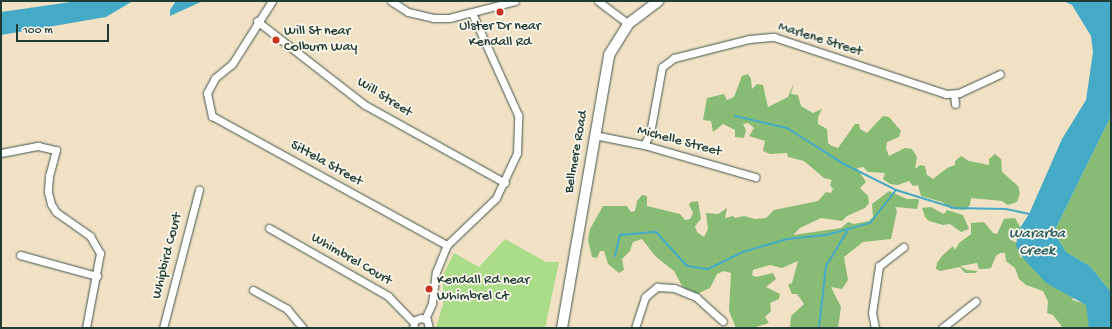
<!DOCTYPE html>
<html>
<head>
<meta charset="utf-8">
<style>
	body { margin:0 }
	#map { position:relative; width:1112px; height:329px; overflow:hidden; background:#f2e2c5; font-family:"Gochi Hand",sans-serif }
	div>[style] { position:absolute }
	.green>* { inset:0; background:#abdc89 }
	.forest>* { inset:0; background:#88bc75 }
	.water>* { inset:0; background:#45aac5 }
	.stream>* { height:2px; margin:-1px; padding:0 1px; transform-origin:1px; border-radius:1px; background:#45aac5 }
	.roads { filter:drop-shadow(0 0 1px #3f564a) drop-shadow(0 0 1px #3f564a) }
	.street>* { height:7px; margin:-3.5px; padding:0 3.5px; transform-origin:3.5px; border-radius:3.5px; background:#fff }
	.secondary>* { height:10px; margin:-5px; padding:0 5px; transform-origin:5px; border-radius:5px; background:#fff }
	.dots>* { width:11px; height:11px; translate:-50% -50%; box-sizing:border-box; border:2px solid #fbf7ec; border-radius:50% }
	span { translate:-50% -50%; white-space:nowrap; text-align:center; line-height:1.15; -webkit-text-stroke:3.5px #fbf7ec; paint-order:stroke }
	.poi-label { font-size:14px; color:#1f3d34 }
	.left { translate:0 -50%; text-align:left }
	.street-label { font-size:14px; color:#1f3d34 }
	.water-label { font-size:15px; color:#2a5e60; font-style:italic }
	.frame { position:absolute; inset:0; border:2px solid #1f3d34; pointer-events:none }
	.scale { position:absolute; left:16px; top:24px; width:93px; height:18px; box-sizing:border-box; border:2px solid #1f3d34; border-top:0; padding-left:5px; font-size:12px; line-height:14px; white-space:nowrap; color:#1f3d34; -webkit-text-stroke:3px #fbf7ec; paint-order:stroke }
</style>
</head>
<body>
<div id="map">
	<div class="green">
		<i style="clip-path:polygon(505px 239px,546px 262px,559px 262px,545px 328px,436px 328px,443px 304px,443px 275px,454px 253px,479px 267px)"></i>
	</div>
	<div class="forest">
		<i style="clip-path:polygon(748px 74px,751px 79px,752px 89px,757px 84px,763px 85px,768px 107px,788px 97px,794px 83px,791px 94px,798px 95px,801px 106px,813px 113px,822px 109px,818px 117px,818px 124px,827px 129px,828px 143px,832px 146px,838px 148px,855px 124px,859px 124px,860px 129px,867px 133px,883px 116px,889px 117px,901px 131px,899px 137px,887px 142px,886px 148px,889px 156px,905px 148px,912px 149px,917px 157px,915px 169px,920px 165px,925px 166px,927px 175px,933px 179px,947px 168px,955px 165px,955px 161px,961px 156px,969px 161px,989px 165px,989px 159px,995px 154px,1001px 159px,1002px 172px,1018px 186px,1020px 193px,1017px 202px,1008px 205px,1002px 201px,971px 198px,970px 205px,965px 210px,951px 209px,942px 202px,921px 196px,918px 185px,913px 186px,909px 181px,898px 185px,890px 184px,883px 179px,885px 173px,868px 172px,863px 167px,857px 168px,866px 182px,860px 188px,868px 196px,869px 203px,865px 208px,847px 216px,842px 221px,821px 218px,800px 228px,793px 235px,841px 228px,848px 222px,854px 224px,869px 221px,873px 217px,872px 204px,889px 191px,907px 199px,918px 199px,919px 201px,917px 209px,895px 207px,897px 211px,891px 239px,863px 242px,844px 257px,848px 280px,842px 289px,831px 287px,841px 307px,838px 328px,790px 328px,791px 316px,804px 304px,797px 294px,792px 294px,788px 285px,792px 283px,798px 261px,782px 268px,770px 265px,753px 270px,752px 275px,756px 277px,773px 273px,776px 279px,766px 287px,780px 294px,779px 299px,770px 303px,771px 311px,765px 317px,769px 323px,753px 328px,736px 328px,729px 311px,731px 273px,724px 271px,717px 274px,710px 288px,695px 295px,682px 286px,674px 271px,656px 257px,642px 239px,633px 242px,630px 251px,622px 259px,624px 270px,619px 273px,608px 264px,604px 251px,600px 251px,597px 258px,592px 257px,588px 240px,590px 229px,603px 206px,627px 206px,631px 212px,635px 211px,637px 201px,642px 195px,647px 196px,647px 206px,680px 214px,685px 220px,690px 219px,693px 213px,689px 205px,691px 202px,698px 201px,701px 219px,695px 226px,697px 232px,704px 237px,708px 229px,706px 213px,718px 214px,727px 208px,725px 218px,733px 216px,735px 218px,744px 216px,755px 219px,766px 218px,774px 210px,818px 201px,826px 192px,831px 193px,833px 189px,830px 185px,832px 180px,824px 178px,804px 161px,788px 157px,787px 153px,770px 154px,763px 151px,765px 141px,749px 136px,754px 128px,748px 123px,743px 124px,746px 130px,744px 138px,735px 137px,735px 130px,723px 124px,713px 132px,711px 121px,703px 120px,707px 98px,724px 94px,727px 100px,734px 97px,742px 76px)"></i>
		<i style="clip-path:polygon(1111px 116px,1111px 292px,1090px 266px,1066px 252px,1054px 232px)"></i>
		<i style="clip-path:polygon(931px 207px,944px 214px,947px 210px,963px 215px,969px 229px,961px 232px,950px 224px,943px 225px,929px 221px,925px 217px,922px 208px)"></i>
		<i style="clip-path:polygon(1015px 218px,1022px 230px,1019px 235px,1009px 239px,1019px 244px,1020px 257px,1028px 259px,1075px 295px,1072px 300px,1089px 305px,1104px 328px,1063px 328px,1053px 315px,1047px 313px,1048px 301px,1043px 291px,1026px 285px,1019px 279px,1015px 268px,1006px 261px,1005px 253px,1000px 253px,996px 256px,991px 268px,986px 269px,979px 269px,977px 263px,960px 266px,967px 270px,978px 271px,975px 273px,965px 273px,960px 267px,940px 271px,936px 269px,937px 263px,942px 256px,953px 246px,955px 250px,959px 243px,971px 234px,971px 223px,984px 222px,993px 233px,997px 234px,1004px 219px)"></i>
	</div>
	<div class="water">
		<i style="clip-path:polygon(78px 1px,133px 1px,106px 17px,1px 35px,1px 12px)"></i>
		<i style="clip-path:polygon(176px 1px,203px 1px,170px 16px,170px 10px)"></i>
		<i style="clip-path:polygon(1064px 1px,1109px 1px,1111px 4px,1111px 116px,1054px 232px,1066px 252px,1090px 266px,1111px 292px,1111px 328px,1089px 328px,1086px 305px,1046px 283px,1022px 257px,1016px 246px,1018px 231px,1029px 214px,1062px 139px,1086px 100px,1093px 52px,1091px 36px,1072px 5px)"></i>
	</div>
	<div class="stream">
		<i style="left:735px;top:116px;width:53px;rotate:13deg"></i>
		<i style="left:787px;top:128px;width:67px;rotate:32.3deg"></i>
		<i style="left:844px;top:164px;width:58px;rotate:26.6deg"></i>
		<i style="left:896px;top:190px;width:61px;rotate:17.2deg"></i>
		<i style="left:954px;top:208px;width:52px;rotate:1.1deg"></i>
		<i style="left:1006px;top:209px;width:25px;rotate:12deg"></i>
		<i style="left:615px;top:256px;width:22px;rotate:-77deg"></i>
		<i style="left:620px;top:235px;width:36px;rotate:-5deg"></i>
		<i style="left:656px;top:232px;width:46px;rotate:47.6deg"></i>
		<i style="left:687px;top:266px;width:21px;rotate:8deg"></i>
		<i style="left:708px;top:269px;width:39px;rotate:-26deg"></i>
		<i style="left:743px;top:252px;width:46px;rotate:-16.5deg"></i>
		<i style="left:787px;top:239px;width:39px;rotate:-6deg"></i>
		<i style="left:826px;top:235px;width:46px;rotate:-15.3deg"></i>
		<i style="left:870px;top:223px;width:42px;rotate:-51.8deg"></i>
		<i style="left:819px;top:328px;width:62px;rotate:-83.6deg"></i>
		<i style="left:826px;top:266px;width:42px;rotate:-58.6deg"></i>
	</div>
	<div class="roads">
		<div class="street">
			<i style="left:272px;top:1px;width:75px;rotate:122.4deg"></i>
			<i style="left:232px;top:64px;width:22px;rotate:141deg"></i>
			<i style="left:215px;top:78px;width:17px;rotate:118deg"></i>
			<i style="left:207px;top:93px;width:24px;rotate:78deg"></i>
			<i style="left:212px;top:116px;width:268px;rotate:28.8deg"></i>
			<i style="left:391px;top:1px;width:20px;rotate:33deg"></i>
			<i style="left:408px;top:12px;width:26px;rotate:13deg"></i>
			<i style="left:433px;top:18px;width:16px"></i>
			<i style="left:449px;top:18px;width:68px;rotate:-14.4deg"></i>
			<i style="left:598px;top:1px;width:38px;rotate:37deg"></i>
			<i style="left:257px;top:21px;width:137px;rotate:37.9deg"></i>
			<i style="left:365px;top:105px;width:160px;rotate:29.1deg"></i>
			<i style="left:954px;top:94px;width:10px;rotate:84deg"></i>
			<i style="left:594px;top:135px;width:51px;rotate:11.3deg"></i>
			<i style="left:644px;top:145px;width:116px;rotate:16.1deg"></i>
			<i style="left:644px;top:145px;width:13px;rotate:-63deg"></i>
			<i style="left:650px;top:133px;width:67px;rotate:-79.7deg"></i>
			<i style="left:662px;top:67px;width:15px;rotate:-37deg"></i>
			<i style="left:674px;top:58px;width:77px;rotate:-14.2deg"></i>
			<i style="left:749px;top:39px;width:25px;rotate:-5deg"></i>
			<i style="left:774px;top:37px;width:181px;rotate:18.3deg"></i>
			<i style="left:946px;top:94px;width:13px;rotate:-4deg"></i>
			<i style="left:959px;top:93px;width:45px;rotate:-24.9deg"></i>
			<i style="left:1px;top:153px;width:38px;rotate:-11deg"></i>
			<i style="left:38px;top:146px;width:18px;rotate:13deg"></i>
			<i style="left:56px;top:150px;width:27px;rotate:105deg"></i>
			<i style="left:49px;top:176px;width:16px;rotate:94deg"></i>
			<i style="left:48px;top:192px;width:12px;rotate:76deg"></i>
			<i style="left:51px;top:204px;width:9px;rotate:58deg"></i>
			<i style="left:56px;top:212px;width:42px;rotate:35.2deg"></i>
			<i style="left:90px;top:236px;width:20px;rotate:60deg"></i>
			<i style="left:100px;top:253px;width:76px;rotate:100.6deg"></i>
			<i style="left:269px;top:228px;width:137px;rotate:29.7deg"></i>
			<i style="left:388px;top:296px;width:36px;rotate:46deg"></i>
			<i style="left:20px;top:255px;width:80px;rotate:15.3deg"></i>
			<i style="left:253px;top:290px;width:39px;rotate:29deg"></i>
			<i style="left:287px;top:309px;width:25px;rotate:50deg"></i>
			<i style="left:425px;top:319px;width:17px;rotate:-66deg"></i>
			<i style="left:432px;top:303px;width:31px;rotate:-83deg"></i>
			<i style="left:436px;top:272px;width:29px;rotate:-68deg"></i>
			<i style="left:447px;top:245px;width:68px;rotate:-43.8deg"></i>
			<i style="left:496px;top:198px;width:50px;rotate:-65deg"></i>
			<i style="left:517px;top:153px;width:38px;rotate:-88deg"></i>
			<i style="left:518px;top:115px;width:112px;rotate:-114.3deg"></i>
			<i style="left:163px;top:328px;width:143px;rotate:-75.4deg"></i>
			<i style="left:413px;top:328px;width:8px;rotate:-76deg"></i>
			<i style="left:415px;top:320px;width:6px;rotate:-18deg"></i>
			<i style="left:421px;top:318px;width:6px;rotate:18deg"></i>
			<i style="left:427px;top:320px;width:8px;rotate:76deg"></i>
			<i style="left:635px;top:328px;width:33px;rotate:-72deg"></i>
			<i style="left:645px;top:297px;width:16px;rotate:-40deg"></i>
			<i style="left:657px;top:287px;width:17px;rotate:3deg"></i>
			<i style="left:674px;top:288px;width:24px;rotate:22deg"></i>
			<i style="left:696px;top:297px;width:36px;rotate:42deg"></i>
			<i style="left:875px;top:328px;width:15px;rotate:-101deg"></i>
			<i style="left:872px;top:313px;width:48px;rotate:-81.5deg"></i>
			<i style="left:879px;top:266px;width:31px;rotate:-38deg"></i>
			<i style="left:942px;top:328px;width:43px;rotate:-38.5deg"></i>
		</div>
		<div class="secondary">
			<i style="left:562px;top:328px;width:277px;rotate:-80.2deg"></i>
			<i style="left:609px;top:55px;width:36px;rotate:-58deg"></i>
			<i style="left:628px;top:24px;width:38px;rotate:-37deg"></i>
		</div>
	</div>
	<div class="dots">
		<i style="left:500px;top:12px;background:#c8321e"></i>
		<i style="left:276px;top:40px;background:#c8321e"></i>
		<i style="left:429px;top:289px;background:#c8321e"></i>
	</div>
	<div class="poi-label">
		<span style="left:500px;top:35px">Ulster Dr near<br>Kendall Rd</span>
		<span class="left" style="left:284px;top:40px">Will St near<br>Colburn Way</span>
		<span class="left" style="left:437px;top:289px">Kendall Rd near<br>Whimbrel Ct</span>
	</div>
	<div class="street-label">
		<span style="left:820px;top:40px;rotate:17deg">Marlene Street</span>
		<span style="left:384px;top:98px;rotate:32deg">Will Street</span>
		<span style="left:679px;top:142px;rotate:15deg">Michelle Street</span>
		<span style="left:577px;top:152px;rotate:-80deg">Bellmere Road</span>
		<span style="left:326px;top:164px;rotate:29deg">Sittela Street</span>
		<span style="left:168px;top:256px;rotate:-76deg">Whipbird Court</span>
		<span style="left:351px;top:260px;rotate:30deg">Whimbrel Court</span>
	</div>
	<div class="water-label">
		<span style="left:1037px;top:243px">Wararba<br>Creek</span>
	</div>
	<div class="frame"></div>
	<div class="scale">100 m</div>
</div>
</body>
</html>
